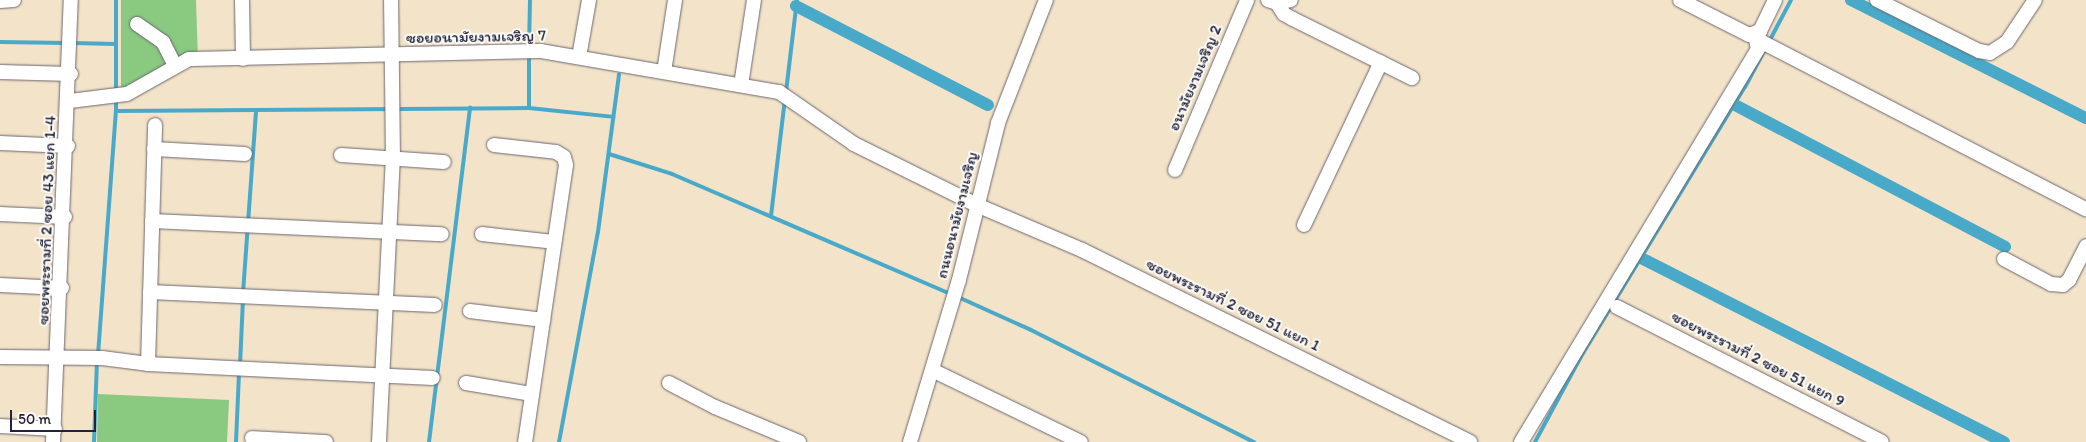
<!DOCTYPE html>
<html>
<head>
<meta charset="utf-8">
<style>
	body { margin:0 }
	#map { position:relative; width:2086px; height:442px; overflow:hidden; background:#f3e3c9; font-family:Itim,"Playpen Sans Thai",sans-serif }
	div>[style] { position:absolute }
	.green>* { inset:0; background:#89c980 }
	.stream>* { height:4px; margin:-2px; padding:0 2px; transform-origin:2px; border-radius:2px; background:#49a9c8 }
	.canal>* { height:12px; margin:-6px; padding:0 6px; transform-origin:6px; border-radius:6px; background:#49a9c8 }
	.roads { filter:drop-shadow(0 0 1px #6b666d) drop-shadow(0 0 1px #6b666d) }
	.minor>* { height:14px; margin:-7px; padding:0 7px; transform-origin:7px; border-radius:7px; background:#fff }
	span { translate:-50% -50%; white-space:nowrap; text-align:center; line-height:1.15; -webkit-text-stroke:4px #fdfcf7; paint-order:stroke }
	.street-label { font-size:16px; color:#22223b }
	.scale { position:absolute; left:10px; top:410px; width:86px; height:22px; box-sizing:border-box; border:2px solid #22223b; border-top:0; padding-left:6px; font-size:15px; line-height:18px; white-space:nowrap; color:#22223b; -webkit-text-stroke:4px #fdfcf7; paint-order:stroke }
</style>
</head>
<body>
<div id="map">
	<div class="green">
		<i style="clip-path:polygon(121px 0,196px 0,198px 62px,148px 88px,121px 88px)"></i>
		<i style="clip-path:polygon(98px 394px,229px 400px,227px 442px,97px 442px)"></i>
	</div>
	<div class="stream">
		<i style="left:0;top:42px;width:66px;rotate:0.9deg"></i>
		<i style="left:73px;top:43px;width:43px;rotate:1.3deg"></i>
		<i style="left:529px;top:48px;width:48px;rotate:-88.8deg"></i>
		<i style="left:786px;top:92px;width:93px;rotate:-83.2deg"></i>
		<i style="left:529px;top:108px;width:53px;rotate:-90deg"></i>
		<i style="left:116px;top:111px;width:413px;rotate:-0.4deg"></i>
		<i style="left:529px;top:108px;width:85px;rotate:6deg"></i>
		<i style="left:609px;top:154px;width:66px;rotate:17.6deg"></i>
		<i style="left:672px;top:174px;width:304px;rotate:23.3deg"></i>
		<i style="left:771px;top:216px;width:118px;rotate:-83.2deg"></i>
		<i style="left:243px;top:293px;width:183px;rotate:-85.9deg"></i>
		<i style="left:958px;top:297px;width:80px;rotate:24.3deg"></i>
		<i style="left:1031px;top:330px;width:250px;rotate:26.7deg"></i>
		<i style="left:98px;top:355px;width:245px;rotate:-85.8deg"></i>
		<i style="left:116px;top:111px;width:111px;rotate:-90deg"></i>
		<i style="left:240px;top:365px;width:65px;rotate:-87.4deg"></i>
		<i style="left:94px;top:442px;width:80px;rotate:-87.9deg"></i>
		<i style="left:236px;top:442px;width:70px;rotate:-87.5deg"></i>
		<i style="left:429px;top:442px;width:337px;rotate:-83deg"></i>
		<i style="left:559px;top:442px;width:214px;rotate:-79.5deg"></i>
		<i style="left:598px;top:232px;width:159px;rotate:-82.4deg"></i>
		<i style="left:1535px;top:442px;width:101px;rotate:-61.7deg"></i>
		<i style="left:1583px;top:353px;width:311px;rotate:-58.7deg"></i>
		<i style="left:1745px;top:87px;width:98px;rotate:-62.1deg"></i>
	</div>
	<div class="canal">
		<i style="left:1851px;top:0;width:263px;rotate:26.7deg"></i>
		<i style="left:796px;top:6px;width:216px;rotate:27.3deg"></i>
		<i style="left:1735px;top:105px;width:305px;rotate:27.7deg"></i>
		<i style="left:1641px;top:258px;width:407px;rotate:26.9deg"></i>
	</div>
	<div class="roads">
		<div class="minor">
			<i style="left:242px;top:0;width:59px;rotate:89deg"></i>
			<i style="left:1268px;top:0;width:9px;rotate:18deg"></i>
			<i style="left:1277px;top:3px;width:14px;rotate:-12deg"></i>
			<i style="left:1680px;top:0;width:77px;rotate:26.9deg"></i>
			<i style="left:1749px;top:35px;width:12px;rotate:-20deg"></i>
			<i style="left:1760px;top:31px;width:34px;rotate:-64deg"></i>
			<i style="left:1877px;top:0;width:114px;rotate:26.6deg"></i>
			<i style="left:1979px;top:51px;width:11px;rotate:10deg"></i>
			<i style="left:1990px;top:53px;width:20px;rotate:-33deg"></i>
			<i style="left:2007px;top:42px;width:50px;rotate:-56.3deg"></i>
			<i style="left:0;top:1px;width:14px;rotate:-4deg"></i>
			<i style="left:1277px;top:3px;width:13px;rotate:58deg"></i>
			<i style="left:1284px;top:14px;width:10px;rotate:29deg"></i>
			<i style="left:1293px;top:19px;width:133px;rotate:26.4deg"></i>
			<i style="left:137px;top:24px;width:32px;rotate:35deg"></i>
			<i style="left:163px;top:42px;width:27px;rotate:63deg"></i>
			<i style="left:1755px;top:35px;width:10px;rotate:45deg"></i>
			<i style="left:1762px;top:42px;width:365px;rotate:27.3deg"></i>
			<i style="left:579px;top:57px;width:58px;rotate:-80deg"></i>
			<i style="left:0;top:72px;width:71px;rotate:1.6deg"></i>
			<i style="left:664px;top:72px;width:73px;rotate:-81.3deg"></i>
			<i style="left:741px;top:85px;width:86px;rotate:-81.3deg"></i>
			<i style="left:70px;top:101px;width:57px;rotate:-7deg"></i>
			<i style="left:127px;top:94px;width:71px;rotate:-29.4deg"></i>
			<i style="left:189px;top:59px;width:352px;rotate:-1.3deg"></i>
			<i style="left:541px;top:51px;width:242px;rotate:9.8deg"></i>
			<i style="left:779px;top:92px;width:91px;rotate:34.7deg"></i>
			<i style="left:854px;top:144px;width:140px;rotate:26.4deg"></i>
			<i style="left:979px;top:206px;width:112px;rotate:23.1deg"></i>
			<i style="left:1082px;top:250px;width:433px;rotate:26.3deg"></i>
			<i style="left:0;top:143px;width:68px;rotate:2.5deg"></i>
			<i style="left:494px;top:145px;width:62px;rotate:6.4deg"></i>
			<i style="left:556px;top:152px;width:9px;rotate:32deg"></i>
			<i style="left:564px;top:157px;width:8px;rotate:76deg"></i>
			<i style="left:566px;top:165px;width:280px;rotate:98.4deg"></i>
			<i style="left:154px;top:149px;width:91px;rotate:3.1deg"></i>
			<i style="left:341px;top:155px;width:103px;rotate:3.9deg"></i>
			<i style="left:1175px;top:170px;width:185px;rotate:-67deg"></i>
			<i style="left:0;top:214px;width:65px;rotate:2.6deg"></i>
			<i style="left:152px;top:221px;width:290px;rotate:2.6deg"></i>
			<i style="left:1304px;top:225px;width:180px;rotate:-64.7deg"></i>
			<i style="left:482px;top:234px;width:72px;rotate:6.3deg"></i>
			<i style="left:2004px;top:259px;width:53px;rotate:28deg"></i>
			<i style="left:2051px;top:284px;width:12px;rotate:5deg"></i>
			<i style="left:2063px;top:285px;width:8px;rotate:-40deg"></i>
			<i style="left:2069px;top:280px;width:38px;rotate:-63deg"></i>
			<i style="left:0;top:285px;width:62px;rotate:2.8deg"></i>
			<i style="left:150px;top:292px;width:285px;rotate:2.6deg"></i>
			<i style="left:1617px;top:307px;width:297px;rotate:27deg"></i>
			<i style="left:470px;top:311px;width:74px;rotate:7deg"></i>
			<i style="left:0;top:357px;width:102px;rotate:0.6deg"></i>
			<i style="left:102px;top:358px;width:46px;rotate:7.4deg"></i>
			<i style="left:148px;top:364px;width:239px;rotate:-88.3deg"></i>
			<i style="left:148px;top:364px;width:285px;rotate:2.8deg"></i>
			<i style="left:934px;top:371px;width:163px;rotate:25.8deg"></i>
			<i style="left:466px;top:383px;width:67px;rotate:9.5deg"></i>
			<i style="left:669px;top:383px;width:52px;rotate:27.6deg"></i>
			<i style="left:715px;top:407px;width:91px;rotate:22.6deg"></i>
			<i style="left:0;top:426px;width:55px;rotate:3.1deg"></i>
			<i style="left:252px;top:438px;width:74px;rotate:3.1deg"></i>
			<i style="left:53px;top:442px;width:442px;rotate:-87.7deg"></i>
			<i style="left:379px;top:442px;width:283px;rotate:-87.2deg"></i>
			<i style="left:393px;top:159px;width:159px;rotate:-90.7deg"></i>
			<i style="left:910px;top:442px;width:169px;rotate:-73.2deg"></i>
			<i style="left:959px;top:280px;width:162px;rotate:-76deg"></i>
			<i style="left:998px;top:123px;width:132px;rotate:-68.7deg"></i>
			<i style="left:1521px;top:442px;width:459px;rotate:-58.9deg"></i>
			<i style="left:1758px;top:49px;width:14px;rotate:-102deg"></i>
		</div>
	</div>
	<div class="street-label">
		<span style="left:476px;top:37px;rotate:-1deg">ซอยอนามัยงามเจริญ 7</span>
		<span style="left:1195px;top:78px;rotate:-67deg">อนามัยงามเจริญ 2</span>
		<span style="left:957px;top:215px;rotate:-76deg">ถนนอนามัยงามเจริญ</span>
		<span style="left:47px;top:220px;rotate:-88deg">ซอยพระรามที่ 2 ซอย 43 แยก 1-4</span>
		<span style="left:1233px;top:305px;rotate:26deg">ซอยพระรามที่ 2 ซอย 51 แยก 1</span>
		<span style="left:1758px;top:359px;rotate:27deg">ซอยพระรามที่ 2 ซอย 51 แยก 9</span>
	</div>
	<div class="scale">50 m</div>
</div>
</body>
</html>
